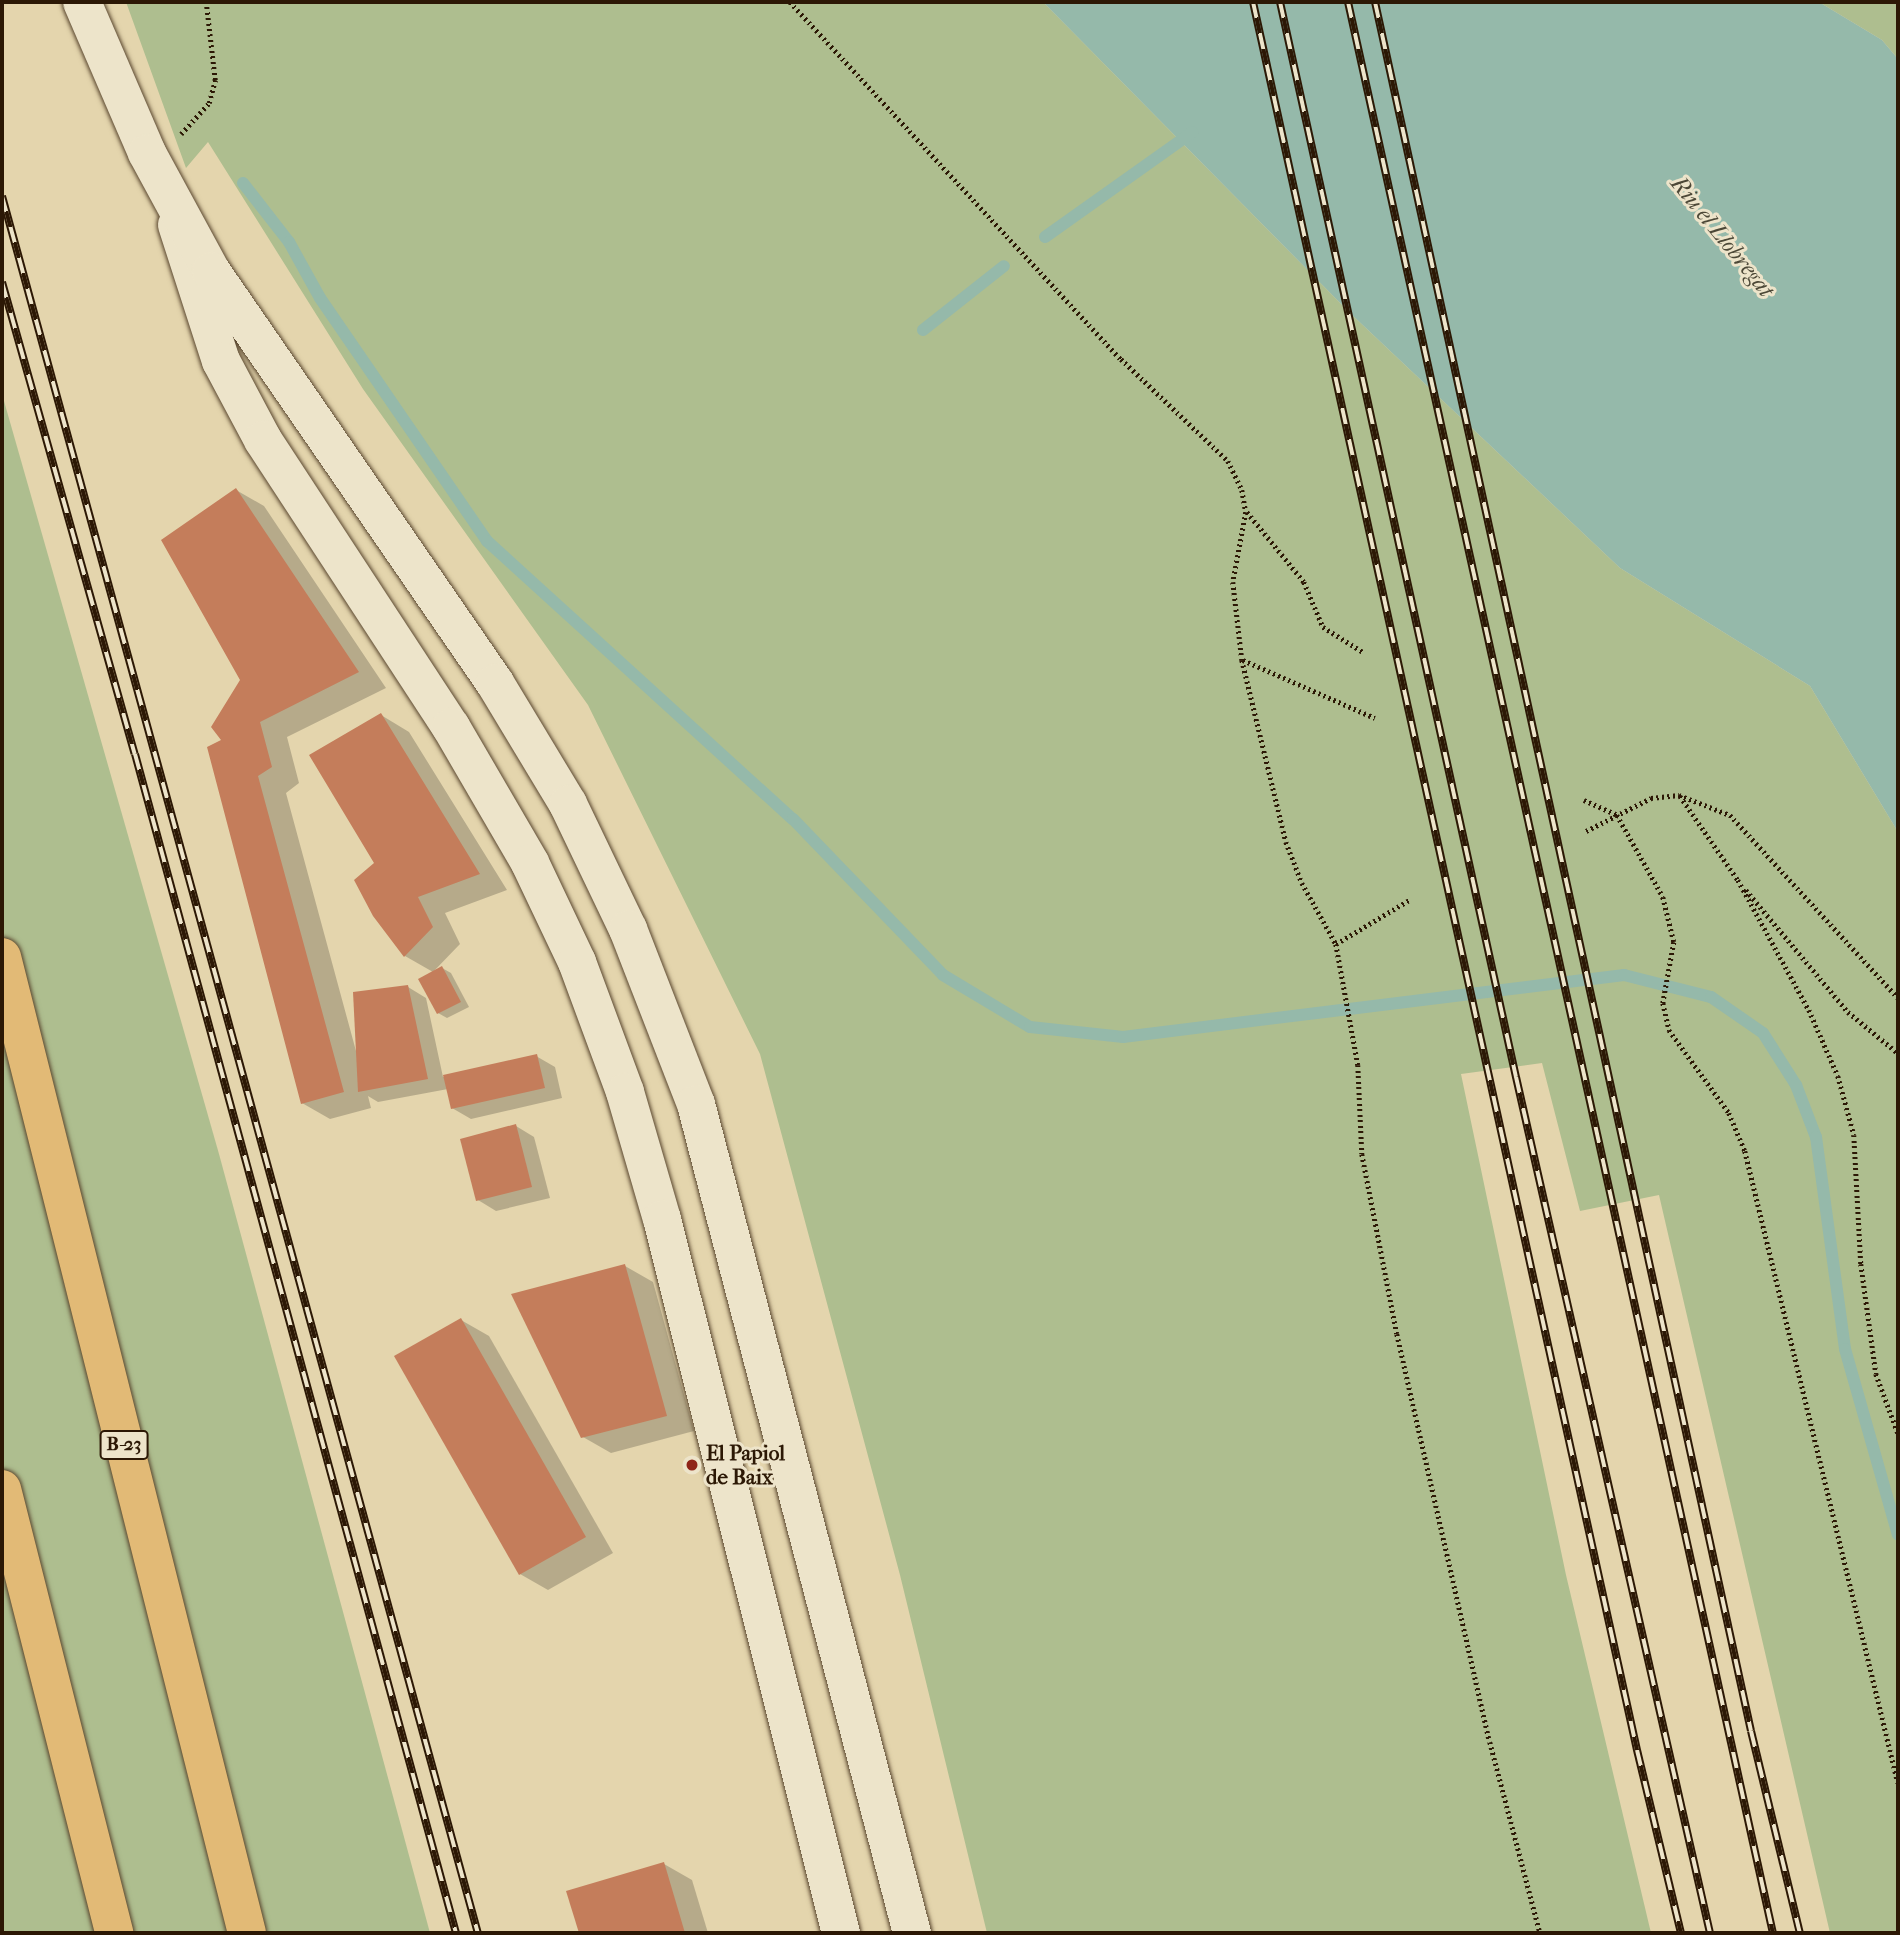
<!DOCTYPE html>
<html>
<head>
<meta charset="utf-8">
<style>
	body { margin:0 }
	#map { position:relative; width:1900px; height:1935px; overflow:hidden; background:#e4d5ad; font-family:"IM FELL French Canon",serif }
	div>[style] { position:absolute }
	.green>* { inset:0; background:#aebe8f }
	.water>* { inset:0; background:#95b9aa }
	.shadow>* { inset:0; background:#0003 }
	.stream>* { height:12px; margin:-6px; padding:0 6px; transform-origin:6px; border-radius:6px; background:#95b9aa }
	.building>* { inset:0; background:#c47d5b }
	.path>* { height:4.5px; margin-top:-2.25px; transform-origin:0; background:repeating-linear-gradient(90deg,#2c1805 0 2px,transparent 0 5.5px) }
	.roads { filter:drop-shadow(0 0 2px #5a472f) drop-shadow(0 0 2px #5a472f) }
	.tertiary>* { height:38px; margin:-19px; padding:0 19px; transform-origin:19px; border-radius:19px; background:#ede4ca }
	.secondary>* { height:38px; margin:-19px; padding:0 19px; transform-origin:19px; border-radius:19px; background:#ede4ca }
	.motorway>* { height:38px; margin:-19px; padding:0 19px; transform-origin:19px; border-radius:19px; background:#e2ba76 }
	.rail>* { height:8px; margin-top:-4px; transform-origin:0; background:repeating-linear-gradient(90deg,#ede4ca 0 16px,#2c1805 0 32px); box-sizing:border-box; border-block:2px solid #2c1805 }
	.dots>* { width:19px; height:19px; translate:-50% -50%; box-sizing:border-box; border:4px solid #ede4ca; border-radius:50% }
	span { translate:-50% -50%; white-space:nowrap; text-align:center; line-height:1.15; -webkit-text-stroke:6px #ede4ca; paint-order:stroke }
	.shield-label span { padding:2px 5px; background:#ede4ca; border:2px solid; border-radius:5px; -webkit-text-stroke-width:0 }
	.shield-label { font-size:19px; color:#2c1805; font-weight:700 }
	.poi-label { font-size:21px; color:#2c1805; font-weight:700 }
	.left { translate:0 -50%; text-align:left }
	.water-label { font-size:23px; color:#4c4837; font-style:italic }
	.frame { position:absolute; inset:0; border:4px solid #2c1805; pointer-events:none }
</style>
</head>
<body>
<div id="map">
	<div class="green">
		<i style="clip-path:polygon(126px 2px,1043px 2px,1351px 314px,1620px 568px,1810px 686px,1898px 832px,1898px 1933px,1830px 1933px,1659px 1195px,1580px 1211px,1542px 1063px,1461px 1074px,1566px 1575px,1651px 1933px,987px 1933px,900px 1575px,760px 1054px,588px 705px,363px 389px,208px 142px,186px 168px)"></i>
		<i style="clip-path:polygon(1819px 2px,1898px 2px,1898px 59px,1882px 40px)"></i>
		<i style="clip-path:polygon(2px 394px,219px 1154px,430px 1933px,2px 1933px)"></i>
	</div>
	<div class="water">
		<i style="clip-path:polygon(1043px 2px,1819px 2px,1882px 40px,1898px 59px,1898px 832px,1810px 686px,1620px 568px,1351px 314px)"></i>
	</div>
	<div class="shadow">
		<i style="clip-path:polygon(236px 490px,264px 506px,386px 688px,287px 737px,299px 783px,286px 793px,356px 1051px,408px 987px,426px 998px,443px 1077px,536px 1056px,555px 1067px,562px 1098px,471px 1119px,452px 1108px,448px 1089px,378px 1102px,368px 1096px,371px 1108px,330px 1119px,302px 1103px,242px 680px)"></i>
		<i style="clip-path:polygon(381px 715px,409px 732px,507px 890px,445px 913px,460px 944px,433px 972px,405px 956px,376px 864px)"></i>
		<i style="clip-path:polygon(442px 968px,451px 973px,469px 1007px,447px 1018px,438px 1013px)"></i>
		<i style="clip-path:polygon(516px 1126px,534px 1137px,550px 1198px,496px 1211px,478px 1200px)"></i>
		<i style="clip-path:polygon(625px 1266px,653px 1282px,694px 1431px,611px 1453px,583px 1437px)"></i>
		<i style="clip-path:polygon(461px 1320px,489px 1336px,613px 1553px,548px 1590px,520px 1574px)"></i>
		<i style="clip-path:polygon(664px 1864px,692px 1880px,708px 1933px,581px 1933px,568px 1893px)"></i>
	</div>
	<div class="stream">
		<i style="left:243px;top:183px;width:75px;rotate:52.1deg"></i>
		<i style="left:289px;top:242px;width:64px;rotate:61deg"></i>
		<i style="left:320px;top:298px;width:295px;rotate:55.5deg"></i>
		<i style="left:487px;top:541px;width:413px;rotate:42.3deg"></i>
		<i style="left:793px;top:819px;width:216px;rotate:46.1deg"></i>
		<i style="left:943px;top:975px;width:101px;rotate:30.9deg"></i>
		<i style="left:1030px;top:1027px;width:94px;rotate:6.1deg"></i>
		<i style="left:1123px;top:1037px;width:505px;rotate:-7.05deg"></i>
		<i style="left:1624px;top:975px;width:90px;rotate:14.2deg"></i>
		<i style="left:1711px;top:997px;width:63px;rotate:34.7deg"></i>
		<i style="left:1763px;top:1033px;width:62px;rotate:57.6deg"></i>
		<i style="left:1796px;top:1085px;width:56px;rotate:69deg"></i>
		<i style="left:1816px;top:1137px;width:214px;rotate:82.2deg"></i>
		<i style="left:1845px;top:1349px;width:193px;rotate:74.1deg"></i>
		<i style="left:1045px;top:237px;width:181px;rotate:-35.4deg"></i>
		<i style="left:923px;top:330px;width:103px;rotate:-38.3deg"></i>
	</div>
	<div class="building">
		<i style="clip-path:polygon(236px 488px,359px 672px,260px 722px,272px 767px,258px 776px,344px 1092px,301px 1104px,207px 747px,221px 740px,211px 727px,240px 680px,161px 540px)"></i>
		<i style="clip-path:polygon(381px 713px,480px 874px,418px 897px,433px 927px,404px 957px,373px 916px,354px 880px,374px 863px,309px 755px)"></i>
		<i style="clip-path:polygon(442px 966px,461px 1002px,437px 1014px,418px 979px)"></i>
		<i style="clip-path:polygon(408px 985px,428px 1079px,358px 1092px,353px 992px)"></i>
		<i style="clip-path:polygon(537px 1054px,545px 1088px,451px 1109px,443px 1075px)"></i>
		<i style="clip-path:polygon(516px 1124px,532px 1187px,476px 1201px,460px 1139px)"></i>
		<i style="clip-path:polygon(625px 1264px,667px 1416px,581px 1438px,511px 1294px)"></i>
		<i style="clip-path:polygon(461px 1318px,586px 1537px,519px 1575px,394px 1356px)"></i>
		<i style="clip-path:polygon(664px 1862px,685px 1933px,579px 1933px,566px 1891px)"></i>
	</div>
	<div class="path">
		<i style="left:790px;top:2px;width:487px;rotate:47.2deg"></i>
		<i style="left:1121px;top:359px;width:148px;rotate:43.6deg"></i>
		<i style="left:1228px;top:461px;width:32px;rotate:64deg"></i>
		<i style="left:1242px;top:490px;width:22px;rotate:80deg"></i>
		<i style="left:1246px;top:512px;width:71px;rotate:100.5deg"></i>
		<i style="left:1233px;top:582px;width:79px;rotate:83.4deg"></i>
		<i style="left:1242px;top:660px;width:187px;rotate:76.4deg"></i>
		<i style="left:1286px;top:842px;width:44px;rotate:68.7deg"></i>
		<i style="left:1302px;top:883px;width:70px;rotate:60.9deg"></i>
		<i style="left:1336px;top:944px;width:123px;rotate:79.7deg"></i>
		<i style="left:1358px;top:1065px;width:89px;rotate:87.4deg"></i>
		<i style="left:1362px;top:1154px;width:183px;rotate:79deg"></i>
		<i style="left:1397px;top:1334px;width:418px;rotate:77.2deg"></i>
		<i style="left:1490px;top:1742px;width:197px;rotate:75.3deg"></i>
		<i style="left:181px;top:134px;width:42px;rotate:-47.9deg"></i>
		<i style="left:209px;top:103px;width:24px;rotate:-75deg"></i>
		<i style="left:215px;top:80px;width:79px;rotate:-96.6deg"></i>
		<i style="left:1247px;top:512px;width:90px;rotate:50.8deg"></i>
		<i style="left:1304px;top:582px;width:49px;rotate:67.1deg"></i>
		<i style="left:1323px;top:627px;width:47px;rotate:32deg"></i>
		<i style="left:1243px;top:660px;width:144px;rotate:23.7deg"></i>
		<i style="left:1680px;top:796px;width:102px;rotate:55.4deg"></i>
		<i style="left:1584px;top:800px;width:36px;rotate:24deg"></i>
		<i style="left:1617px;top:815px;width:94px;rotate:60.7deg"></i>
		<i style="left:1663px;top:897px;width:46px;rotate:76.3deg"></i>
		<i style="left:1674px;top:942px;width:62px;rotate:100.2deg"></i>
		<i style="left:1663px;top:1003px;width:28px;rotate:77deg"></i>
		<i style="left:1669px;top:1030px;width:102px;rotate:54.1deg"></i>
		<i style="left:1729px;top:1113px;width:41px;rotate:67.2deg"></i>
		<i style="left:1745px;top:1151px;width:650px;rotate:76.39deg"></i>
		<i style="left:1586px;top:831px;width:73px;rotate:-26.9deg"></i>
		<i style="left:1651px;top:798px;width:28px;rotate:-6deg"></i>
		<i style="left:1679px;top:795px;width:55px;rotate:21.4deg"></i>
		<i style="left:1730px;top:815px;width:248px;rotate:47.4deg"></i>
		<i style="left:1738px;top:880px;width:148px;rotate:61.4deg"></i>
		<i style="left:1809px;top:1010px;width:72px;rotate:66.3deg"></i>
		<i style="left:1838px;top:1076px;width:61px;rotate:74.8deg"></i>
		<i style="left:1854px;top:1135px;width:129px;rotate:86.9deg"></i>
		<i style="left:1861px;top:1264px;width:111px;rotate:82.2deg"></i>
		<i style="left:1876px;top:1374px;width:63px;rotate:69.6deg"></i>
		<i style="left:1746px;top:890px;width:159px;rotate:50.1deg"></i>
		<i style="left:1848px;top:1012px;width:65px;rotate:39.4deg"></i>
		<i style="left:1336px;top:944px;width:87px;rotate:-31deg"></i>
	</div>
	<div class="roads">
		<div class="tertiary">
			<i style="left:177px;top:225px;width:143px;rotate:72.1deg"></i>
			<i style="left:221px;top:361px;width:89px;rotate:62deg"></i>
			<i style="left:263px;top:440px;width:343px;rotate:56.8deg"></i>
			<i style="left:451px;top:727px;width:157px;rotate:59.8deg"></i>
			<i style="left:530px;top:863px;width:110px;rotate:64.6deg"></i>
			<i style="left:577px;top:962px;width:139px;rotate:69.7deg"></i>
			<i style="left:625px;top:1092px;width:132px;rotate:73.8deg"></i>
			<i style="left:662px;top:1219px;width:736px;rotate:75.93deg"></i>
		</div>
		<div class="secondary">
			<i style="left:82px;top:2px;width:164px;rotate:66.7deg"></i>
			<i style="left:147px;top:153px;width:134px;rotate:61.5deg"></i>
			<i style="left:211px;top:271px;width:500px;rotate:55.42deg"></i>
			<i style="left:495px;top:683px;width:141px;rotate:58.9deg"></i>
			<i style="left:568px;top:804px;width:139px;rotate:64.4deg"></i>
			<i style="left:628px;top:929px;width:188px;rotate:68.8deg"></i>
			<i style="left:696px;top:1104px;width:857px;rotate:75.4deg"></i>
		</div>
		<div class="motorway">
			<i style="left:2px;top:957px;width:1006px;rotate:75.91deg"></i>
			<i style="left:2px;top:1489px;width:458px;rotate:75.8deg"></i>
		</div>
	</div>
	<div class="rail">
		<i style="left:1253px;top:2px;width:1790px;rotate:77.61deg"></i>
		<i style="left:1637px;top:1750px;width:188px;rotate:76.5deg"></i>
		<i style="left:1280px;top:2px;width:1101px;rotate:77.62deg"></i>
		<i style="left:1516px;top:1077px;width:878px;rotate:77.23deg"></i>
		<i style="left:1348px;top:2px;width:1977px;rotate:77.59deg"></i>
		<i style="left:1375px;top:2px;width:1769px;rotate:77.73deg"></i>
		<i style="left:1751px;top:1731px;width:208px;rotate:76.4deg"></i>
		<i style="left:2px;top:196px;width:1801px;rotate:74.68deg"></i>
		<i style="left:2px;top:282px;width:490px;rotate:74.3deg"></i>
		<i style="left:135px;top:754px;width:1222px;rotate:74.77deg"></i>
	</div>
	<div class="dots">
		<i style="left:692px;top:1465px;background:#8f2418"></i>
	</div>
	<div class="shield-label">
		<span style="left:124px;top:1445px">B-23</span>
	</div>
	<div class="poi-label">
		<span class="left" style="left:706px;top:1465px">El Papiol<br>de Baix</span>
	</div>
	<div class="water-label">
		<span style="left:1722px;top:237px;rotate:51deg">Riu el Llobregat</span>
	</div>
	<div class="frame"></div>
</div>
</body>
</html>
